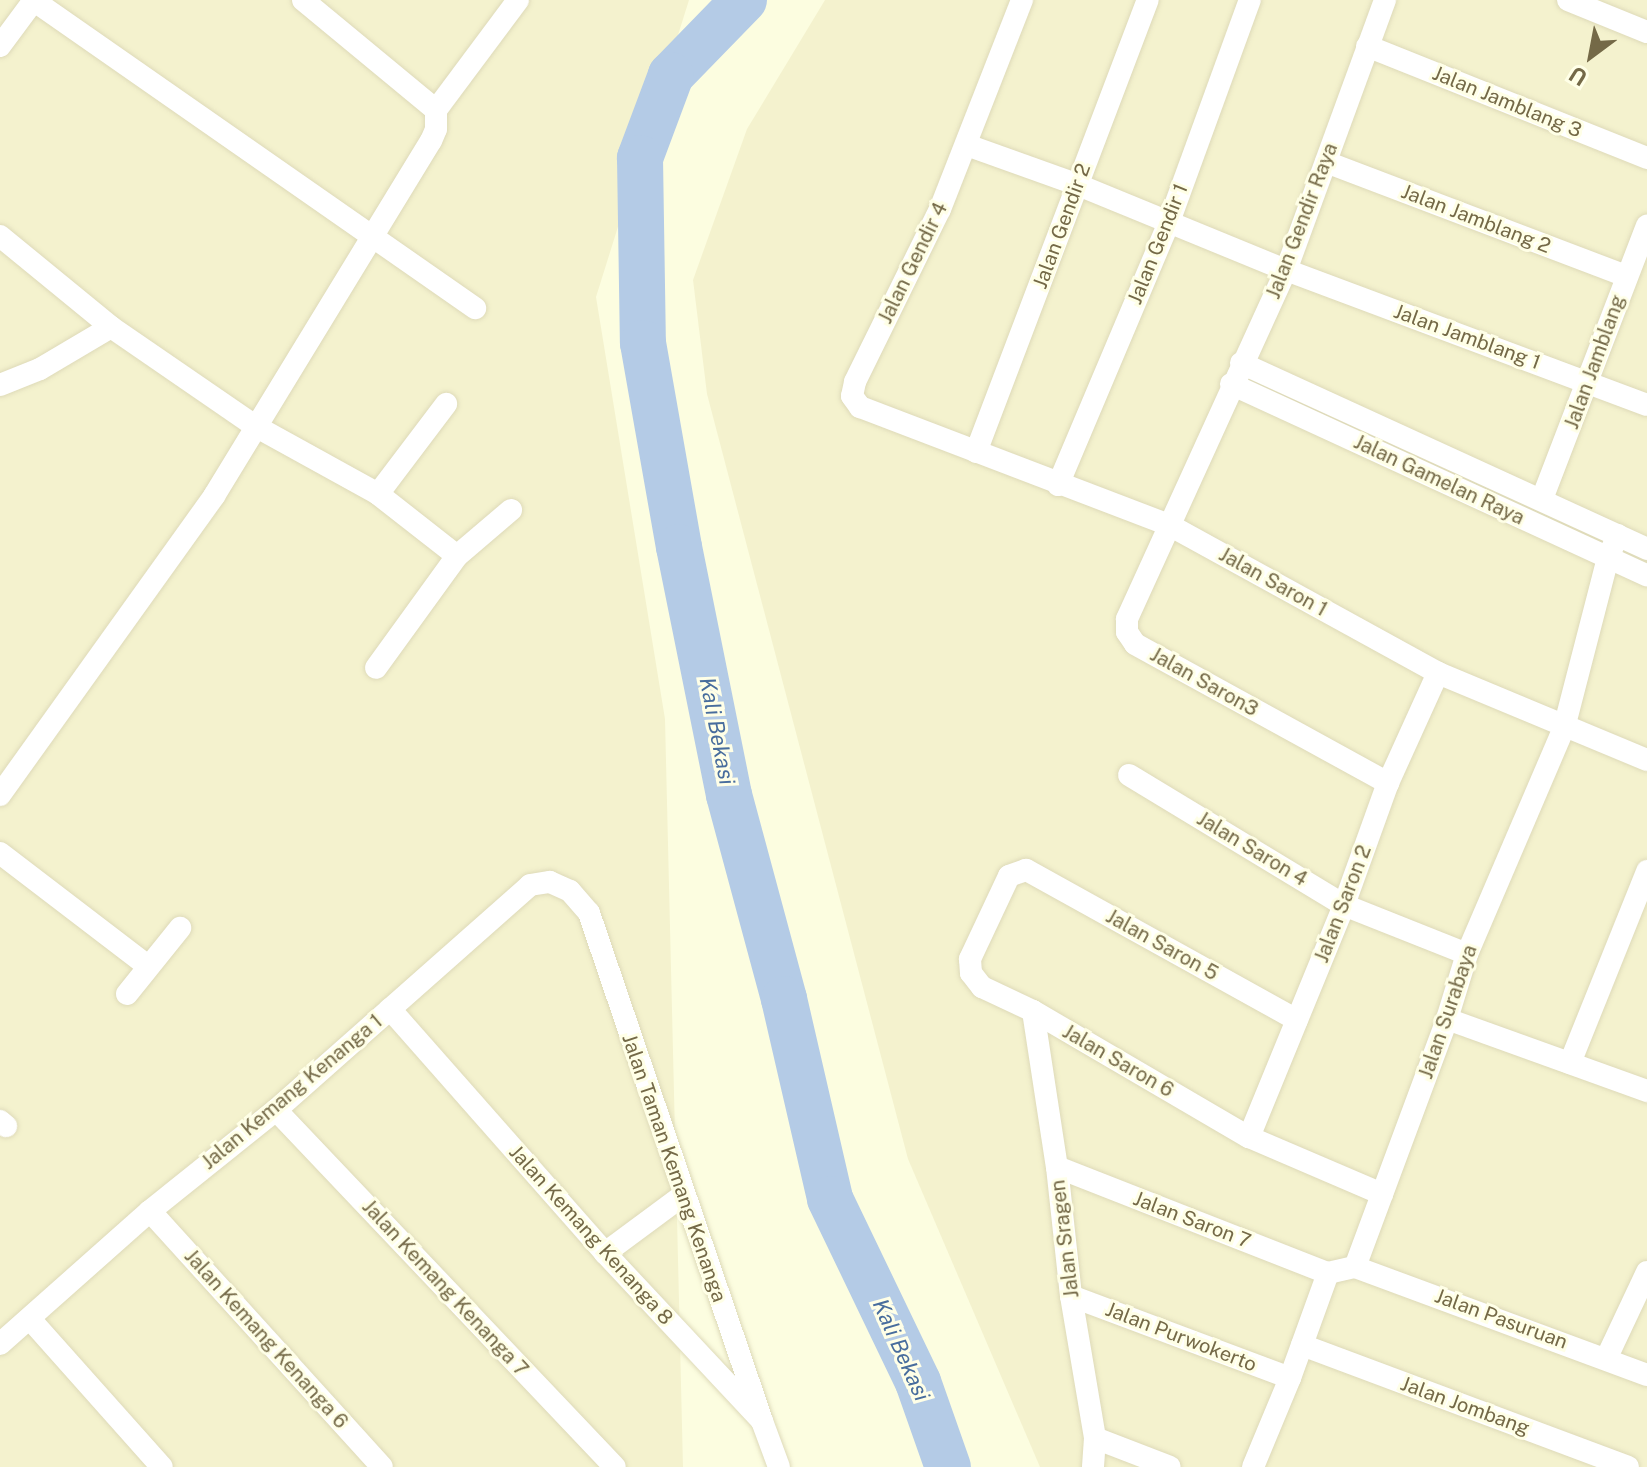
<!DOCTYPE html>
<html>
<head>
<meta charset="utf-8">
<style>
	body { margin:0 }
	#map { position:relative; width:1647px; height:1467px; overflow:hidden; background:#fcfde0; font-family:"Public Sans",sans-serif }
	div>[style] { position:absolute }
	.residential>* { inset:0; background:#f4f2ce }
	.river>* { height:46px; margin:-23px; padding:0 23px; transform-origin:23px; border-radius:23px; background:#b4cbe6 }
	.roads { filter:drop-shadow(0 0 2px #dedab9) drop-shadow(0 0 2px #dedab9) }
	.minor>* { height:22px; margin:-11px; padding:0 11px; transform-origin:11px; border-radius:11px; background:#fff }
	span { translate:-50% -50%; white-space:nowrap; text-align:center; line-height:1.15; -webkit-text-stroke:6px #ffffe7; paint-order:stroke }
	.street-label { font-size:20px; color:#746947 }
	.water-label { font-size:22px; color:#486d9d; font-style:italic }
	.north { position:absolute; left:1551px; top:16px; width:80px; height:80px; -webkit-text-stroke:6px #ffffe7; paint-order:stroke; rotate:212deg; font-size:22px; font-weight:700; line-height:32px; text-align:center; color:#746947 }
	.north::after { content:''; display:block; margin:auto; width:28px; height:36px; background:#746947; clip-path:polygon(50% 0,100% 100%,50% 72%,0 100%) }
</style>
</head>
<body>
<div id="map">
	<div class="residential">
		<i style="clip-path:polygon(0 0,689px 0,596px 297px,665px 719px,683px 1467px,0 1467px)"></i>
		<i style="clip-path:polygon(825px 0,1647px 0,1647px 1467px,1040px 1467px,908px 1159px,707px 394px,693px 280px,747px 129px)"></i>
	</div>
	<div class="river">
		<i style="left:744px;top:0;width:105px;rotate:134.2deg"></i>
		<i style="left:671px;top:75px;width:89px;rotate:110.5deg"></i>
		<i style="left:640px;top:158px;width:185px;rotate:89.1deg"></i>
		<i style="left:643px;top:343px;width:207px;rotate:80deg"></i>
		<i style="left:679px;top:547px;width:253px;rotate:78.6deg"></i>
		<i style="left:729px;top:795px;width:211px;rotate:74.9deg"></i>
		<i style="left:784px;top:999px;width:205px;rotate:77deg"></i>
		<i style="left:830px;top:1199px;width:203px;rotate:64.3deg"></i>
		<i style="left:918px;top:1382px;width:90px;rotate:70.6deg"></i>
	</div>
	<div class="roads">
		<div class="minor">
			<i style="left:33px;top:0;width:539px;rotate:34.87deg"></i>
			<i style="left:303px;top:0;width:173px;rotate:39.6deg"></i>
			<i style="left:1022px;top:0;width:225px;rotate:111.4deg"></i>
			<i style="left:940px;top:209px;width:193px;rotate:116.2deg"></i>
			<i style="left:855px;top:382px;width:14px;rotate:102deg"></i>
			<i style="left:852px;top:396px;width:14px;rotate:54deg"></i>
			<i style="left:860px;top:407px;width:331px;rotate:20.9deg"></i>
			<i style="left:1169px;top:525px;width:307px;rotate:28.8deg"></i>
			<i style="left:1438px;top:673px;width:226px;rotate:22.6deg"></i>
			<i style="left:1385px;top:0;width:288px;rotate:110.1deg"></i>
			<i style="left:1286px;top:270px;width:384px;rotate:114.5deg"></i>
			<i style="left:1127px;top:619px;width:13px;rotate:90deg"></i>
			<i style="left:1127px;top:632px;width:14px;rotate:56deg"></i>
			<i style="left:1135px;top:644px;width:289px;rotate:28.8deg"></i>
			<i style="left:1568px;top:0;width:85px;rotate:22.1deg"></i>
			<i style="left:0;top:46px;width:57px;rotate:-53.5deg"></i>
			<i style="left:1367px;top:46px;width:302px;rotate:21.8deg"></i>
			<i style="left:967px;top:145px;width:116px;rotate:19.7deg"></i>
			<i style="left:1076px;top:184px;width:227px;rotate:22.3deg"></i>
			<i style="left:1286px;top:270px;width:385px;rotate:20.5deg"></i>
			<i style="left:1326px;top:162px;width:321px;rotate:20.8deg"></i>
			<i style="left:0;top:236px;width:144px;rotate:39.3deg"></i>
			<i style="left:111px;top:327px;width:175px;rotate:34.5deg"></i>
			<i style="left:255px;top:426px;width:141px;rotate:28.9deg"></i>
			<i style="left:378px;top:494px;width:100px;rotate:38.1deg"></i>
			<i style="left:457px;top:556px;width:138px;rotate:125.9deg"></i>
			<i style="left:1241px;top:363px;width:447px;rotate:24.6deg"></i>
			<i style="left:1231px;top:384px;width:458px;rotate:24.7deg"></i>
			<i style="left:0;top:385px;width:43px;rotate:-21.8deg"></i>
			<i style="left:40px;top:369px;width:82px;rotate:-30.6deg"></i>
			<i style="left:976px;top:452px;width:484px;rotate:-69.2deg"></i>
			<i style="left:1058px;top:485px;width:285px;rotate:-67.1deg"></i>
			<i style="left:1169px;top:222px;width:236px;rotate:-70deg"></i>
			<i style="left:378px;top:494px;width:113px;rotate:-52.9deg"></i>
			<i style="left:1542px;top:499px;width:293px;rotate:-69deg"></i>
			<i style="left:457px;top:556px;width:71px;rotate:-40.4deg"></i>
			<i style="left:1129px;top:775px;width:251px;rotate:31.2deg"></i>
			<i style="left:1344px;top:905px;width:132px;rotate:21.7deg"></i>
			<i style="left:0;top:795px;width:368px;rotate:-54.4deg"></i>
			<i style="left:214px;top:496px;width:416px;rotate:-58.6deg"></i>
			<i style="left:431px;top:141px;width:13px;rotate:-67deg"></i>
			<i style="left:436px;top:129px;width:19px;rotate:-90deg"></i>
			<i style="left:436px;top:110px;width:137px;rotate:-53.3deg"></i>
			<i style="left:0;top:853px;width:186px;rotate:37.4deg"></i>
			<i style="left:127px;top:994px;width:85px;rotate:-51.2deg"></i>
			<i style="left:390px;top:1009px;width:325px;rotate:48.6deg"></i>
			<i style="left:605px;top:1253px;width:230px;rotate:46.9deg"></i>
			<i style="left:762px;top:1421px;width:49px;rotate:69.7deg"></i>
			<i style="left:1033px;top:1011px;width:158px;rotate:81.3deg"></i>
			<i style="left:1057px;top:1167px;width:130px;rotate:83.8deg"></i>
			<i style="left:1071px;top:1296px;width:144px;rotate:80.4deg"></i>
			<i style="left:1095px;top:1438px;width:29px;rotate:94deg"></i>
			<i style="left:1447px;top:1019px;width:213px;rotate:19.8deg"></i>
			<i style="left:1297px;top:1020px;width:310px;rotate:-151deg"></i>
			<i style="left:1026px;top:870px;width:18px;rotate:161deg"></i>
			<i style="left:1009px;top:876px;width:92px;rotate:115.2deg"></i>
			<i style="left:970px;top:959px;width:14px;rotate:86deg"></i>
			<i style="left:971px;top:973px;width:18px;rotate:52deg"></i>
			<i style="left:982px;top:987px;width:56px;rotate:25.2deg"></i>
			<i style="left:1033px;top:1011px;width:250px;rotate:30.3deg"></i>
			<i style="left:1249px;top:1137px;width:145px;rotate:23.2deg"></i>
			<i style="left:1570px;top:1063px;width:207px;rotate:-68.1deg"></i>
			<i style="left:276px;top:1110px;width:492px;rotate:46.5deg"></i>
			<i style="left:0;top:1121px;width:8px;rotate:40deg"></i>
			<i style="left:1249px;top:1137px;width:251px;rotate:-67.7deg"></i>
			<i style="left:1344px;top:905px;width:130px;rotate:-70.2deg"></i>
			<i style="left:1388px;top:783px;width:121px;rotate:-65.6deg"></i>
			<i style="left:1057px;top:1167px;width:291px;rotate:21.4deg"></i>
			<i style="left:150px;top:1211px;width:345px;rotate:47.8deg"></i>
			<i style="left:605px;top:1253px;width:96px;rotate:-36.5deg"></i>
			<i style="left:1355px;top:1267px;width:311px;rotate:20.3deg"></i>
			<i style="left:1071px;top:1296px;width:234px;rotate:20.5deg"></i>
			<i style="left:30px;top:1319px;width:198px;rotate:48.3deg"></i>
			<i style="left:0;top:1344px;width:200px;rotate:-41.6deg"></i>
			<i style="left:150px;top:1211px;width:161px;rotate:-38.7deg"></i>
			<i style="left:276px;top:1110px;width:339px;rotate:-41.5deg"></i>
			<i style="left:530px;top:885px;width:20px;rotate:-9deg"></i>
			<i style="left:550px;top:882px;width:22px;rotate:24deg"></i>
			<i style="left:570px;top:891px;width:29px;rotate:49deg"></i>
			<i style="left:589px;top:913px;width:537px;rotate:71.19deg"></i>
			<i style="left:1302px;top:1345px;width:348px;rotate:20.5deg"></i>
			<i style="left:1607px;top:1357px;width:94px;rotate:-64.8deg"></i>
			<i style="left:1095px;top:1438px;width:80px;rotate:21.1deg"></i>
			<i style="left:1253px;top:1467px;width:96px;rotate:-67.4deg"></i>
			<i style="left:1290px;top:1378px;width:112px;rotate:-70.1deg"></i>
			<i style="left:1328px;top:1273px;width:28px;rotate:-13deg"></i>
			<i style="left:1355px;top:1267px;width:265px;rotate:-69.6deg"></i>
			<i style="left:1447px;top:1019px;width:68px;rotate:-72.9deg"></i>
			<i style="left:1467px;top:954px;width:246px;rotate:-66.8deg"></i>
			<i style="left:1564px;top:728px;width:176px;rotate:-75.5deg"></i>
			<i style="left:1608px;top:558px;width:25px;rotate:-67deg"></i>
		</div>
	</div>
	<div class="street-label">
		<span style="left:1507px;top:102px;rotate:22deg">Jalan Jamblang 3</span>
		<span style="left:1476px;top:219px;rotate:21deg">Jalan Jamblang 2</span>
		<span style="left:1302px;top:221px;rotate:-69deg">Jalan Gendir Raya</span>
		<span style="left:1062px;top:226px;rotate:-70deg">Jalan Gendir 2</span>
		<span style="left:1158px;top:244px;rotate:-68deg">Jalan Gendir 1</span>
		<span style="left:913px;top:263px;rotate:-64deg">Jalan Gendir 4</span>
		<span style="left:1467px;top:337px;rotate:20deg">Jalan Jamblang 1</span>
		<span style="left:1595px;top:362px;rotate:-70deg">Jalan Jamblang</span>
		<span style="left:1439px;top:480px;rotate:25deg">Jalan Gamelan Raya</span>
		<span style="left:1273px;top:582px;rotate:29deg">Jalan Saron 1</span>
		<span style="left:1204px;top:682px;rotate:29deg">Jalan Saron3</span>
		<span style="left:1252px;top:849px;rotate:31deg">Jalan Saron 4</span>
		<span style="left:1343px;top:904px;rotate:-69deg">Jalan Saron 2</span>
		<span style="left:1162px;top:945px;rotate:29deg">Jalan Saron 5</span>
		<span style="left:1448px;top:1012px;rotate:-71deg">Jalan Surabaya</span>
		<span style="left:1118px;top:1061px;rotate:30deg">Jalan Saron 6</span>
		<span style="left:292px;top:1092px;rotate:-40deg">Jalan Kemang Kenanga 1</span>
		<span style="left:674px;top:1168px;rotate:71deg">Jalan Taman Kemang Kenanga</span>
		<span style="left:1192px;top:1220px;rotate:21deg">Jalan Saron 7</span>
		<span style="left:591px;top:1235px;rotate:48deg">Jalan Kemang Kenanga 8</span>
		<span style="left:1065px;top:1239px;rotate:-97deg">Jalan Sragen</span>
		<span style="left:445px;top:1288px;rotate:47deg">Jalan Kemang Kenanga 7</span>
		<span style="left:1501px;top:1319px;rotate:20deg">Jalan Pasuruan</span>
		<span style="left:1181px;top:1337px;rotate:21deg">Jalan Purwokerto</span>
		<span style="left:266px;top:1339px;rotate:48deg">Jalan Kemang Kenanga 6</span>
		<span style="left:1465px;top:1406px;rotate:20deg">Jalan Jombang</span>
	</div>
	<div class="water-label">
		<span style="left:717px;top:731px;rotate:79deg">Kali Bekasi</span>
		<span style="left:901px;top:1350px;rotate:66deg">Kali Bekasi</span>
	</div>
	<div class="north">U</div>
</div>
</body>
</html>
